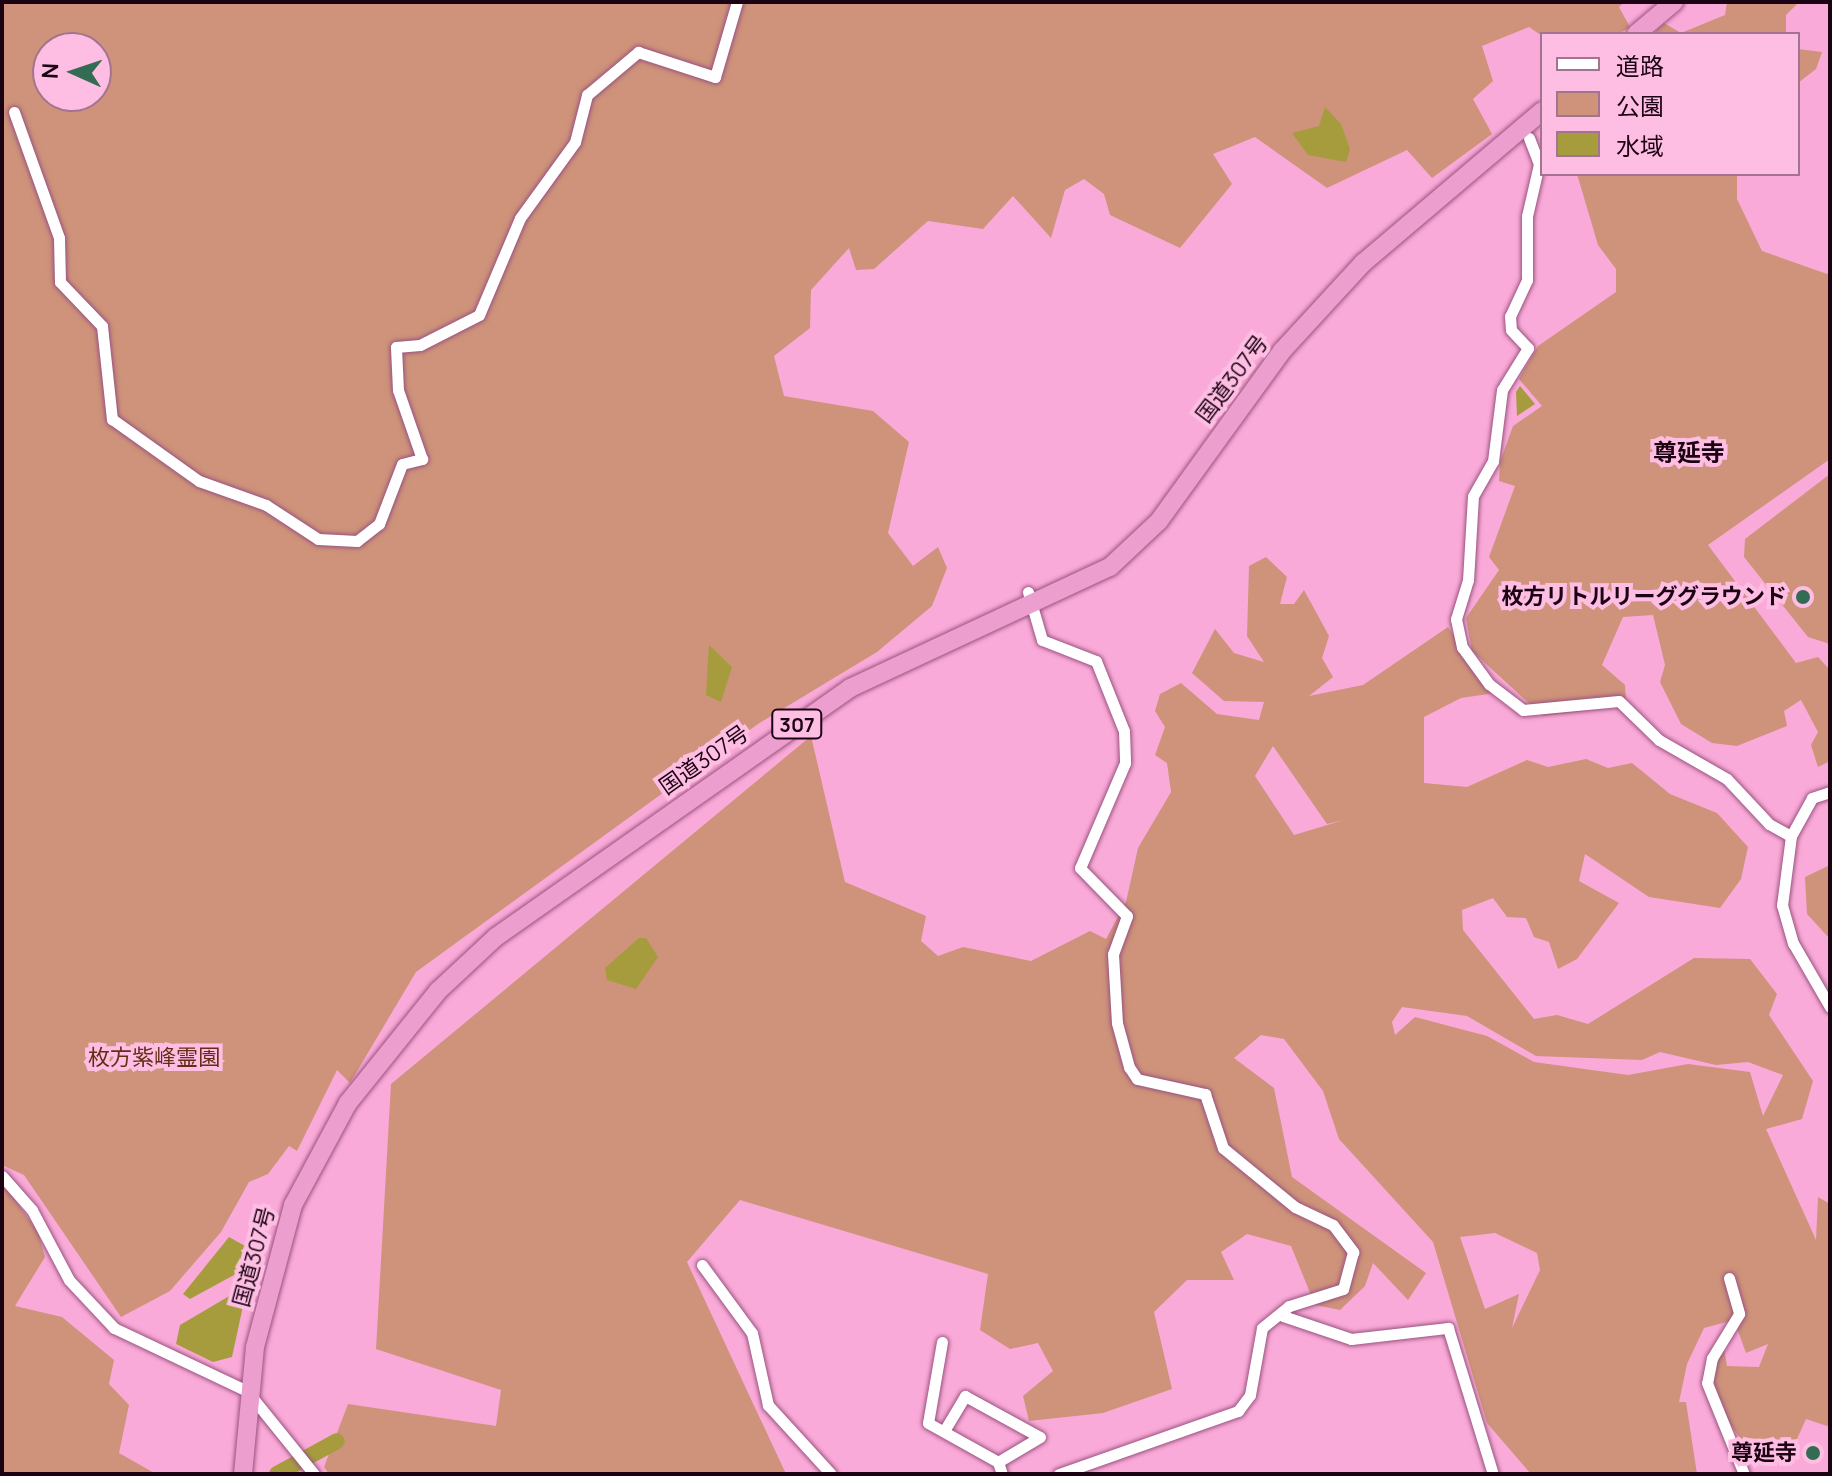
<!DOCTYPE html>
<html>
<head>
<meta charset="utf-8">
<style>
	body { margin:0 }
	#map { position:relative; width:1832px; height:1476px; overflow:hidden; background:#faaad9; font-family:Manrope,"Noto Sans JP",sans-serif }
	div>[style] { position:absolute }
	.green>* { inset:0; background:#ce937a }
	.water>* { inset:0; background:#a69c3e }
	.river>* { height:16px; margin:-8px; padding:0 8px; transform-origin:8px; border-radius:8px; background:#a69c3e }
	.roads { filter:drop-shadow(0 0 2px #9a537f) drop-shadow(0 0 2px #9a537f) }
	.minor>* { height:11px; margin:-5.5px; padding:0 5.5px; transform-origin:5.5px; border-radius:5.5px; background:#fff }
	.trunk>* { height:18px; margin:-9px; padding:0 9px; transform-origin:9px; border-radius:9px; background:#ec9ece }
	.dots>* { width:22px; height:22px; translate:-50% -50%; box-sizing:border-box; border:4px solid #febee3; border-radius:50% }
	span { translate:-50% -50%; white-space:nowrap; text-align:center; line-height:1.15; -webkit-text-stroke:8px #febee3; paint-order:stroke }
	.shield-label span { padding:2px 6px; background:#febee3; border:2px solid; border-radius:6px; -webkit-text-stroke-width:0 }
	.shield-label { font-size:20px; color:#1c0313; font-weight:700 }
	.street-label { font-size:22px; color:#1c0313 }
	.poi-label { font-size:22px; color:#1c0313; font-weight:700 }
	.right { translate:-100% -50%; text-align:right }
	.park-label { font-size:22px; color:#642d14 }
	.neighbourhood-label { font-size:24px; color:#1c0313; font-weight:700 }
	.frame { position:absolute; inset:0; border:4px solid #1c0313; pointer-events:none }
	.legend { position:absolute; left:1540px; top:32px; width:260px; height:144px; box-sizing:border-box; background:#febee3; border:2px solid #a47390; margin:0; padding:10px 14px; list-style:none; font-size:24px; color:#1c0313 }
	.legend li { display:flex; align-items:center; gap:16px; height:40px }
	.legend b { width:40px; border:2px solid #a47390 }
	.north { position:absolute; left:32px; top:32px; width:80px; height:80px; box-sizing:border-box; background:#febee3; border:2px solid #a47390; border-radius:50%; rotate:273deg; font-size:22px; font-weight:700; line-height:32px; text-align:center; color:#1c0313 }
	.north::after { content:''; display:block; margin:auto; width:28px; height:36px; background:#336b53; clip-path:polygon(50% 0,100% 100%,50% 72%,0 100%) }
</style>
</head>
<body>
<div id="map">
	<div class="green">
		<i style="clip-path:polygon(evenodd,2px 2px,1624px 2px,1619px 7px,1630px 27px,1619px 34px,1542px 36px,1529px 27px,1482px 46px,1493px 81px,1473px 99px,1492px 134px,1432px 178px,1407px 150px,1327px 188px,1255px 137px,1213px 154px,1232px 184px,1180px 248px,1110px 215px,1104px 194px,1084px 179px,1065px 190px,1051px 238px,1013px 196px,983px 229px,928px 221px,874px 269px,856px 270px,849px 248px,811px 290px,810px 328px,774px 356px,784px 396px,873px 411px,909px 442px,888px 533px,913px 566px,938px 547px,947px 568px,932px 606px,877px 652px,758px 724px,416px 972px,350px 1083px,337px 1070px,297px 1151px,289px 1146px,268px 1174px,249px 1182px,221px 1232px,170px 1291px,121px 1317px,24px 1175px,2px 1165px,2px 2px,48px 48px,96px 48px,96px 96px,48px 96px,48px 48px)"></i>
		<i style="clip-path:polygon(1727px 2px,1799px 2px,1786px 15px,1786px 34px,1653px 34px,1664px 23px,1681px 33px,1725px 15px)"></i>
		<i style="clip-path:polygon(1798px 49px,1822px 52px,1816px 69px,1798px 83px)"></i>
		<i style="clip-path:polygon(1577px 174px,1737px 174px,1737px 199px,1762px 251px,1830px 275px,1830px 459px,1708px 545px,1796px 663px,1818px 657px,1830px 670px,1830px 761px,1818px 767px,1811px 745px,1818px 732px,1801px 700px,1784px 711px,1787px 726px,1737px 746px,1712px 743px,1681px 724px,1660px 682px,1665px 665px,1653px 615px,1623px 617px,1602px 665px,1625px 685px,1626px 700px,1586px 711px,1543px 716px,1472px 651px,1466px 618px,1499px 570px,1489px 557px,1515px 486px,1499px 481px,1500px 462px,1513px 426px,1542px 406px,1519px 379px,1538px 346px,1616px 292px,1616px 269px,1598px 245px)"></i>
		<i style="clip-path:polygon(1830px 474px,1830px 644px,1808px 637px,1744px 557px,1745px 539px)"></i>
		<i style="clip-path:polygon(evenodd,1266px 557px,1287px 577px,1280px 604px,1294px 604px,1304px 590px,1329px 636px,1322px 658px,1333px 677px,1309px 696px,1363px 685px,1448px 627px,1495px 693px,1461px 698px,1424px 717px,1424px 783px,1467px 787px,1527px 760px,1548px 767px,1586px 759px,1608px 768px,1632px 763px,1670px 794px,1717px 813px,1748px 847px,1741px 879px,1720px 908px,1649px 897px,1585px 854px,1579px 881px,1619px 903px,1577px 959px,1558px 969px,1549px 942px,1534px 937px,1526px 918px,1507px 917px,1493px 898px,1462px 910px,1463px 930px,1534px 1019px,1557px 1015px,1588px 1024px,1694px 958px,1750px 959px,1777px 994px,1769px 1015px,1813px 1081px,1802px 1119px,1766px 1129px,1816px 1240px,1818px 1197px,1830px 1204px,1830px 1427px,1806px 1419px,1797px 1439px,1752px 1455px,1711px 1397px,1713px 1360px,1724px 1349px,1727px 1366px,1759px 1367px,1768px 1344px,1746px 1353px,1734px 1320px,1704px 1328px,1687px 1364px,1679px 1402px,1686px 1402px,1697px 1474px,1531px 1474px,1487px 1423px,1433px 1242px,1339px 1139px,1323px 1091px,1284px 1039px,1261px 1035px,1234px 1058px,1274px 1088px,1292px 1177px,1426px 1273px,1408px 1300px,1373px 1263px,1365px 1286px,1340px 1310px,1315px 1305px,1291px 1246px,1247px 1234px,1221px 1252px,1234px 1280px,1187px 1280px,1154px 1312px,1172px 1389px,1103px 1413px,1029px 1421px,1023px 1396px,1053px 1371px,1038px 1343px,1010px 1349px,980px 1330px,988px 1274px,740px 1200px,687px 1262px,786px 1474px,329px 1474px,324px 1467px,348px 1404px,496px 1426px,501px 1390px,376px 1349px,391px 1084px,811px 736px,845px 882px,926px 916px,921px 941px,938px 956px,963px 947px,1031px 961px,1090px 931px,1106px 939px,1126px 902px,1138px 848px,1171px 792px,1167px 763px,1155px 755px,1165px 727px,1155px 711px,1160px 694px,1181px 683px,1217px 714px,1259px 720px,1264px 702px,1224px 701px,1192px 673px,1215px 629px,1234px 653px,1264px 662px,1247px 636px,1249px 566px,1266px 557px,1273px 746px,1327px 824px,1344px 820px,1294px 835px,1255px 776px,1273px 746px,1266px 557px,1402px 1007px,1467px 1016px,1536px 1056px,1642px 1060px,1660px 1052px,1716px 1065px,1748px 1062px,1783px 1075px,1763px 1116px,1750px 1072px,1688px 1064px,1628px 1075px,1534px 1062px,1487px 1036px,1415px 1017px,1395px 1035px,1392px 1022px,1402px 1007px,1266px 557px,1495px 1233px,1537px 1253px,1540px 1270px,1512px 1328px,1519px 1294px,1485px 1309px,1460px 1237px,1495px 1233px)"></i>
		<i style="clip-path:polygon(1830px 865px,1830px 939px,1807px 914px,1805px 877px)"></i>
		<i style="clip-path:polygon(2px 1182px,38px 1232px,45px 1257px,15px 1306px,62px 1317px,114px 1360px,109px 1384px,129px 1405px,119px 1453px,156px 1474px,2px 1474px)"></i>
	</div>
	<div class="water">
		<i style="clip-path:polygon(1325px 107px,1341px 124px,1350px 149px,1346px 162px,1308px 155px,1292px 133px,1319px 126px)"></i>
		<i style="clip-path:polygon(1520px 386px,1535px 404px,1517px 416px,1516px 392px)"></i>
		<i style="clip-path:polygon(709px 645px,732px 667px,721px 702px,706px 695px)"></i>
		<i style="clip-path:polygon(639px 938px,646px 938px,658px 957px,636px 989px,607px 980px,605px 968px)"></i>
		<i style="clip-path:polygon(229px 1237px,245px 1246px,245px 1269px,190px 1299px,183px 1294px)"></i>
		<i style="clip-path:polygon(231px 1295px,243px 1306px,232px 1357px,213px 1362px,176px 1344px,180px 1325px)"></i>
	</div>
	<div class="river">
		<i style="left:277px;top:1474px;width:68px;rotate:-28.8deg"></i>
	</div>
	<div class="roads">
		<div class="minor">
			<i style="left:14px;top:112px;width:134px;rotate:70.3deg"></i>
			<i style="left:59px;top:238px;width:44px;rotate:88.7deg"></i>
			<i style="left:60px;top:282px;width:61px;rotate:46.3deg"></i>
			<i style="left:102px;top:326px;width:94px;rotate:83.9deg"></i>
			<i style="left:112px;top:419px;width:107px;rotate:35.5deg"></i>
			<i style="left:199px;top:481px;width:71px;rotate:19.7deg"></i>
			<i style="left:266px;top:505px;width:62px;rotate:33.2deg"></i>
			<i style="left:318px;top:539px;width:39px;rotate:3deg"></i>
			<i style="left:357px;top:541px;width:28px;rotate:-38deg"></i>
			<i style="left:379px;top:524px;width:64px;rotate:-69deg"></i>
			<i style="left:402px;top:464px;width:21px;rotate:-14deg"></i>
			<i style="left:422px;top:459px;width:73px;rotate:-109.2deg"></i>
			<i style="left:398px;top:390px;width:43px;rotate:-92.7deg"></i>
			<i style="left:396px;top:347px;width:24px;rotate:-5deg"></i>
			<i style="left:420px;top:345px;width:66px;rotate:-27deg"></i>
			<i style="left:479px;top:315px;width:105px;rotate:-67.1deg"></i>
			<i style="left:520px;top:218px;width:94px;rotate:-54.1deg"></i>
			<i style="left:575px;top:142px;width:49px;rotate:-75.7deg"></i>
			<i style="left:587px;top:95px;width:67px;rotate:-40.1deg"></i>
			<i style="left:638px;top:52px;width:81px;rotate:18deg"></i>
			<i style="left:715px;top:77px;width:78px;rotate:-73.7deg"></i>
			<i style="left:1529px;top:138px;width:28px;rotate:69deg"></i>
			<i style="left:1539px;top:164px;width:53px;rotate:103deg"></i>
			<i style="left:1527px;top:216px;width:64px;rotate:90deg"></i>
			<i style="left:1527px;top:280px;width:40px;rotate:115deg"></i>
			<i style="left:1510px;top:316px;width:14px;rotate:86deg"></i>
			<i style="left:1511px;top:330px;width:25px;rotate:47deg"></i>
			<i style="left:1528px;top:348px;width:49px;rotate:121.8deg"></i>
			<i style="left:1502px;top:390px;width:72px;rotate:97.2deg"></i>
			<i style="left:1493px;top:461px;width:40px;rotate:119.7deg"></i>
			<i style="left:1473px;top:496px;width:84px;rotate:93.4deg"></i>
			<i style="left:1468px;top:580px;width:41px;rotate:107.1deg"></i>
			<i style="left:1456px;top:619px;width:29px;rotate:78deg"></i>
			<i style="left:1462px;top:647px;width:46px;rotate:53.9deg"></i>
			<i style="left:1489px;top:684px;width:43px;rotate:37.4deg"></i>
			<i style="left:1523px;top:710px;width:96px;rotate:-5.4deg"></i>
			<i style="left:1619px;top:701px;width:56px;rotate:44.3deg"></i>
			<i style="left:1659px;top:740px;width:78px;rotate:29.8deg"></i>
			<i style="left:1727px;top:779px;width:62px;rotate:47deg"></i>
			<i style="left:1769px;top:824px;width:25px;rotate:29deg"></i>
			<i style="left:1028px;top:592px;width:50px;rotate:73.7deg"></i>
			<i style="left:1042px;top:640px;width:58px;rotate:21.3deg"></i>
			<i style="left:1096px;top:661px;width:75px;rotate:68.2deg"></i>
			<i style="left:1124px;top:731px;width:32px;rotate:88deg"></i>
			<i style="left:1125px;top:763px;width:114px;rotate:113.2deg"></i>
			<i style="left:1080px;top:868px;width:67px;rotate:45.6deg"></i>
			<i style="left:1127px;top:916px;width:40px;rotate:110.2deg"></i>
			<i style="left:1113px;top:954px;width:69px;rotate:86.7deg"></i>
			<i style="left:1117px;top:1023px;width:46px;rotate:74.7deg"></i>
			<i style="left:1129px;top:1067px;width:14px;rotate:56deg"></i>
			<i style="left:1137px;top:1079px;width:70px;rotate:12.4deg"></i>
			<i style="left:1205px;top:1094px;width:57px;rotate:71.6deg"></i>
			<i style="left:1223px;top:1148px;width:93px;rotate:39.3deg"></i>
			<i style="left:1295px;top:1207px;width:42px;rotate:25.3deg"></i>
			<i style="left:1333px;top:1225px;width:34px;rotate:53deg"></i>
			<i style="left:1353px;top:1252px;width:38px;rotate:105deg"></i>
			<i style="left:1343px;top:1289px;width:57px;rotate:162.5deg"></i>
			<i style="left:1289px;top:1306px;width:35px;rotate:141deg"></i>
			<i style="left:1262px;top:1328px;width:68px;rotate:100.2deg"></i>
			<i style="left:1250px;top:1395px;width:20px;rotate:127deg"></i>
			<i style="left:1238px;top:1411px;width:190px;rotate:160.6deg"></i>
			<i style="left:1830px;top:792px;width:19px;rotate:162deg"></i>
			<i style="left:1812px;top:798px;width:43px;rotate:118.9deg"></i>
			<i style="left:1791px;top:836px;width:70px;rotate:97.4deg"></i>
			<i style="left:1782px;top:905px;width:40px;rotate:74deg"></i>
			<i style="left:1793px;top:943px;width:74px;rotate:60deg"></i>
			<i style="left:2px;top:1176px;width:45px;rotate:48.6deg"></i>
			<i style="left:32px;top:1210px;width:79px;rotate:62.1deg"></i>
			<i style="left:69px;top:1280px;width:66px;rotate:46.8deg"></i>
			<i style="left:114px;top:1328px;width:147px;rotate:25.3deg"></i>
			<i style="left:247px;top:1391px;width:107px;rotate:51.1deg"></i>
			<i style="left:702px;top:1265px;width:84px;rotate:53.7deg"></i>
			<i style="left:752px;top:1333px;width:74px;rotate:77.5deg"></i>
			<i style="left:768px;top:1405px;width:93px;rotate:47.6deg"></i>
			<i style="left:1729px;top:1278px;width:37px;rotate:74deg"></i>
			<i style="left:1739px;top:1314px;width:52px;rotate:121.5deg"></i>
			<i style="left:1712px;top:1358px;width:25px;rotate:101deg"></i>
			<i style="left:1707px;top:1383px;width:98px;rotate:67.9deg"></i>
			<i style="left:1283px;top:1316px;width:72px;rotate:18.7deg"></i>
			<i style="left:1351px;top:1339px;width:98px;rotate:-6.5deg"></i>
			<i style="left:1448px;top:1328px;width:153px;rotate:72.9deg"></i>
			<i style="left:942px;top:1342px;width:82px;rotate:99.8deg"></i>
			<i style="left:928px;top:1423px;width:80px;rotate:29.1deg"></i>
			<i style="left:998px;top:1462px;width:13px;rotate:72deg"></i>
			<i style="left:944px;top:1431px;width:41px;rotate:-59deg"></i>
			<i style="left:965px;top:1396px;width:85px;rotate:28.7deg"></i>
			<i style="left:1040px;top:1437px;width:49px;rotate:149.2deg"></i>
		</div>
		<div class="trunk">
			<i style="left:1636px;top:34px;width:50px;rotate:-40.1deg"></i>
			<i style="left:243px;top:1474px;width:128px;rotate:-84.6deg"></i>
			<i style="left:255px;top:1347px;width:147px;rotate:-75deg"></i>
			<i style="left:293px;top:1205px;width:116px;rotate:-61.7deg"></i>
			<i style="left:348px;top:1103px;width:144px;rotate:-51.2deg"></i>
			<i style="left:438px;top:991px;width:79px;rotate:-43deg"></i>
			<i style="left:496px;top:937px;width:433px;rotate:-35.1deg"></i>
			<i style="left:850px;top:688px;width:287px;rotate:-25deg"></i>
			<i style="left:1110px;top:567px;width:67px;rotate:-43.2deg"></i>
			<i style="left:1159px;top:521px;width:210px;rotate:-54.1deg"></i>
			<i style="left:1282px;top:351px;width:120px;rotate:-47.4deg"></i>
			<i style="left:1363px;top:263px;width:235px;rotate:-40.3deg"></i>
		</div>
	</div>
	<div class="dots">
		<i style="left:1803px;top:597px;background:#336b53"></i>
		<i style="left:1813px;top:1453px;background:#336b53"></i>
	</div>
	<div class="shield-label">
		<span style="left:797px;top:724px">307</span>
	</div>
	<div class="street-label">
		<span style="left:1232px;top:379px;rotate:-53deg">国道307号</span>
		<span style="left:704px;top:760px;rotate:-35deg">国道307号</span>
		<span style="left:254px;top:1257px;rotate:-75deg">国道307号</span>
	</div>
	<div class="poi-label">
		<span class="right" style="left:1787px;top:597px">枚方リトルリーググラウンド</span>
		<span class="right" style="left:1797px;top:1453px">尊延寺</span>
	</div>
	<div class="park-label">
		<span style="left:154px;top:1058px">枚方紫峰霊園</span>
	</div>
	<div class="neighbourhood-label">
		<span style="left:1689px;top:452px">尊延寺</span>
	</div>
	<div class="frame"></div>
	<ul class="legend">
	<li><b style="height:10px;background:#fff"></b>道路</li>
	<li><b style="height:22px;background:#ce937a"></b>公園</li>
	<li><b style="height:22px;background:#a69c3e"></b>水域</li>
	</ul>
	<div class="north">N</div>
</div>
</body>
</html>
